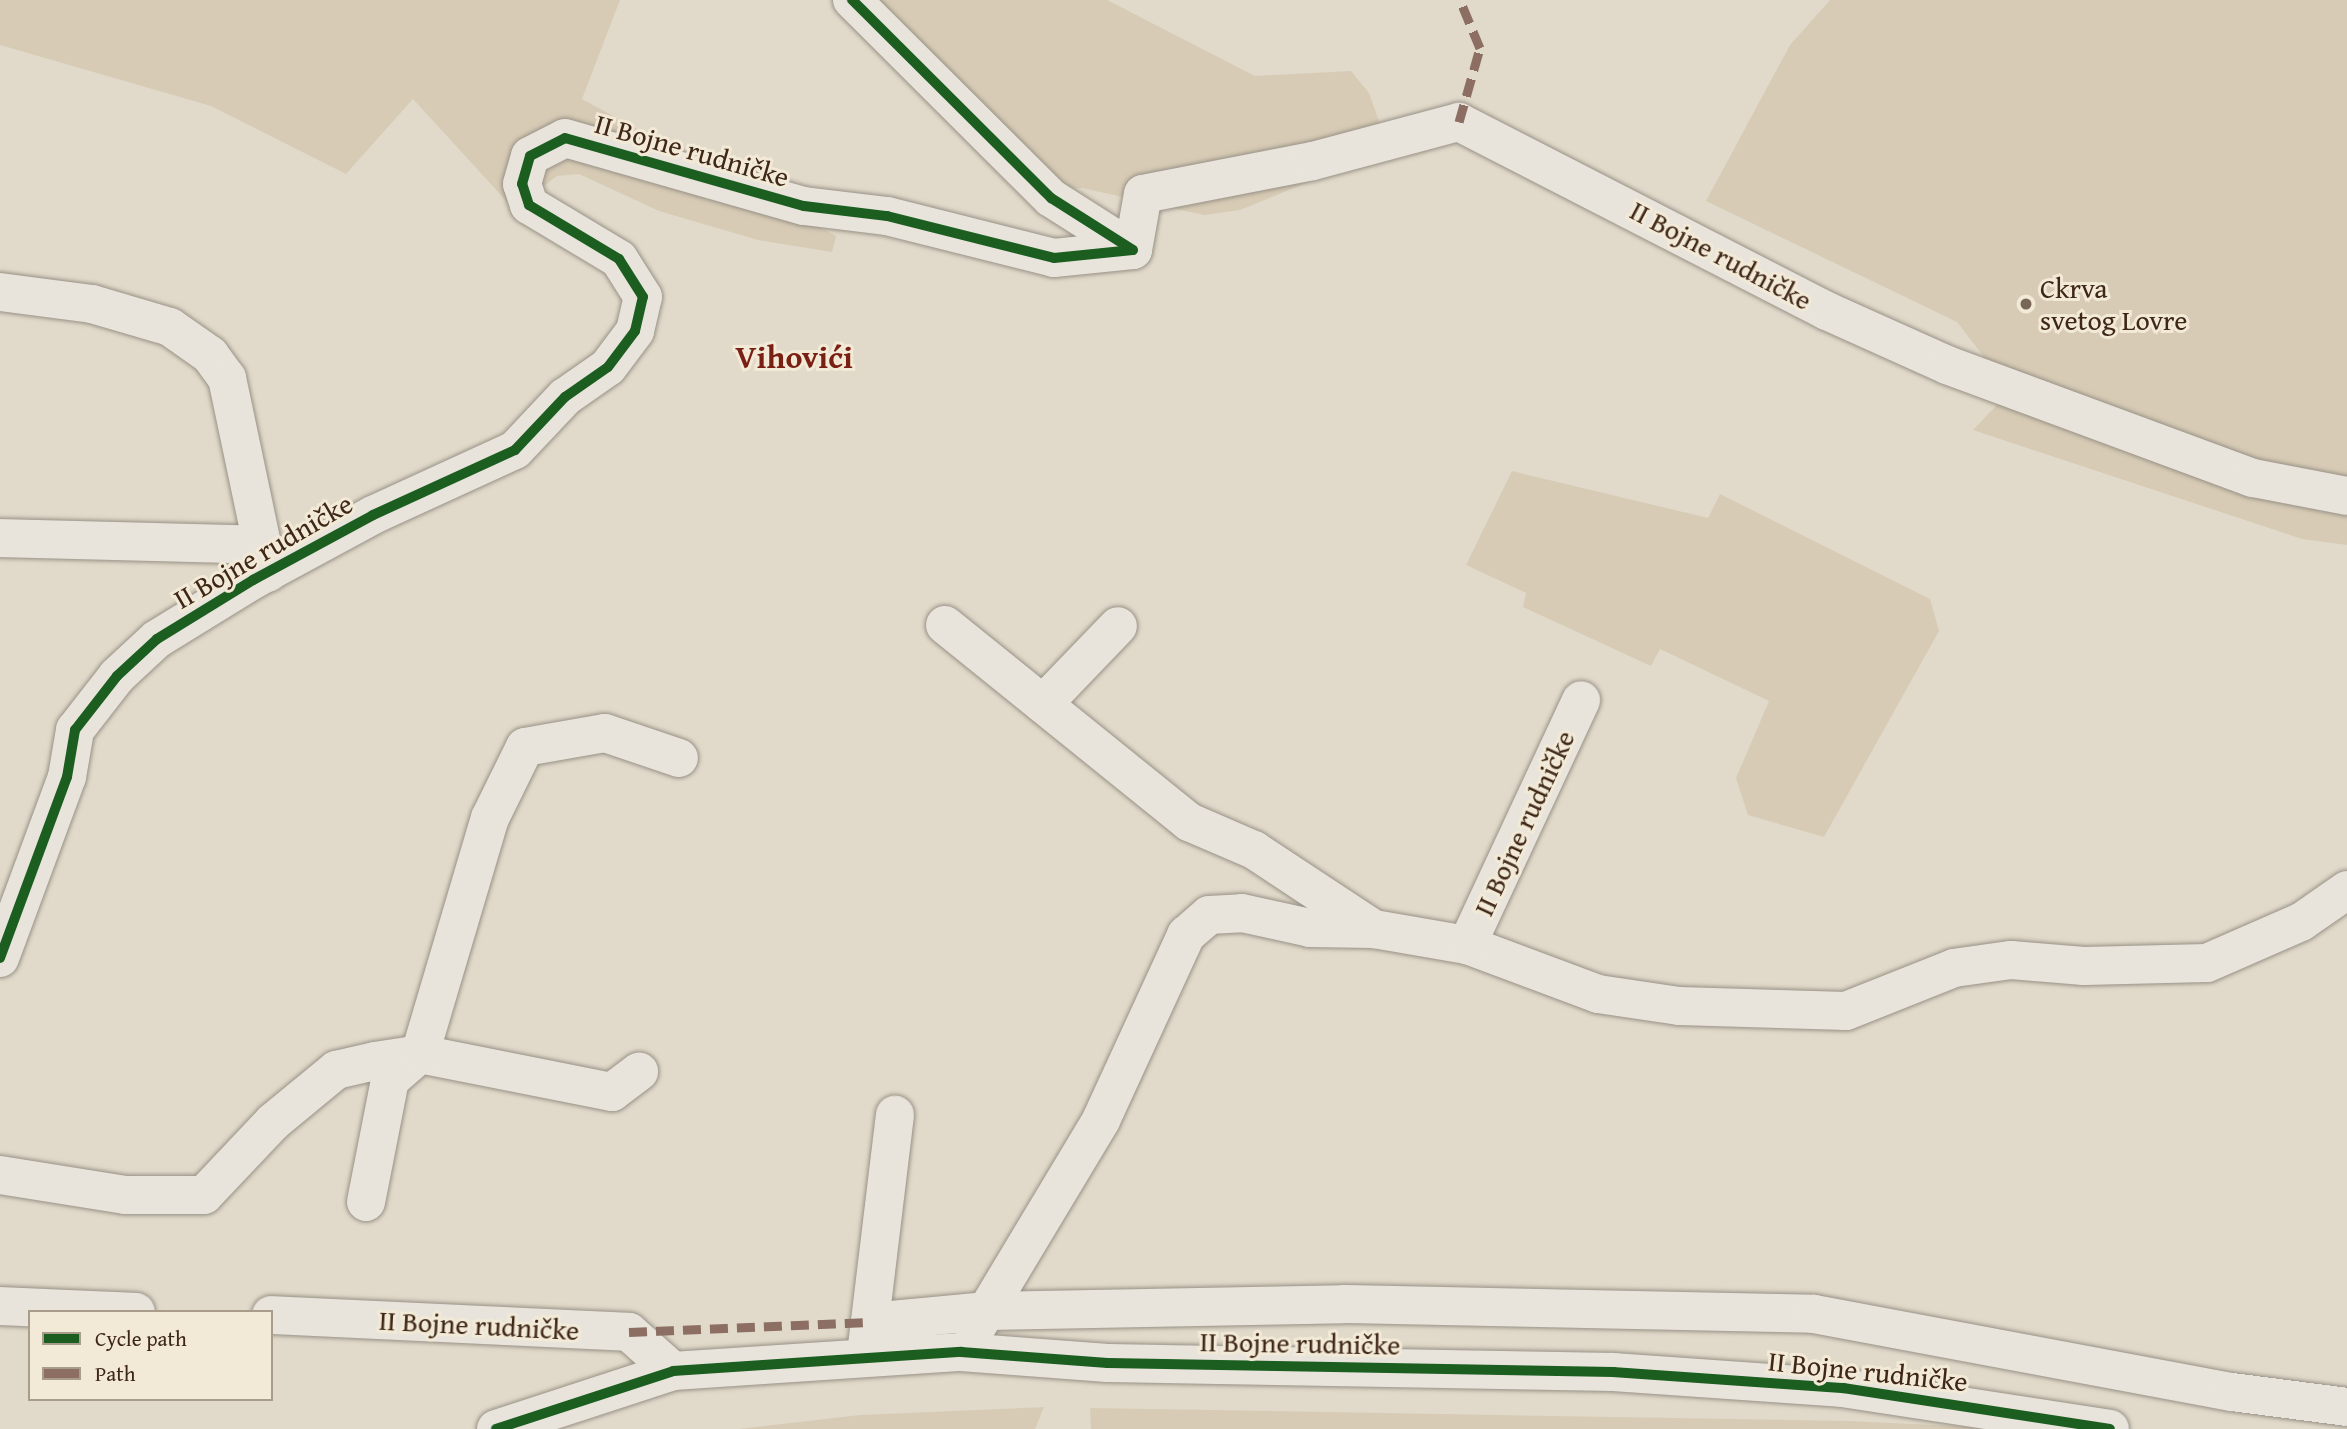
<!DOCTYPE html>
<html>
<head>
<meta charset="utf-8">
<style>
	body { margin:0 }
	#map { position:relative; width:2347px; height:1429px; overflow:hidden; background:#e1daca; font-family:"Gentium Book Plus",serif }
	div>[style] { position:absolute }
	.green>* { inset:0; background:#d7cbb5 }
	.roads { filter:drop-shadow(0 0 2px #989186) drop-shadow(0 0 2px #989186) }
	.minor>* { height:38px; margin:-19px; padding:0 19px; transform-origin:19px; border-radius:19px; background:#e8e4dc }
	.quiet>* { height:9px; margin-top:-4.5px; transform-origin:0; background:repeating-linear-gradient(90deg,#8d6e63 0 18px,transparent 0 27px) }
	.cycleway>* { height:10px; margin:-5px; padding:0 5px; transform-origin:5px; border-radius:5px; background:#1b5e20 }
	.dots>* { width:19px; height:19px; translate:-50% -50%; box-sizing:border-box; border:4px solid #f2ead6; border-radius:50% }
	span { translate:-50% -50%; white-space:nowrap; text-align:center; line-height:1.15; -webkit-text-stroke:6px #f2ead6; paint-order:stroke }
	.street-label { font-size:28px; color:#3f2718 }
	.poi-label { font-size:28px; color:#3f2718 }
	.left { translate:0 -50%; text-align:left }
	.quarter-label { font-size:32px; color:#7a1f14; font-weight:700 }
	.legend { position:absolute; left:28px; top:1310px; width:245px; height:91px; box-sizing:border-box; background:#f2ead6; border:2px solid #aa9c8a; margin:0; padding:9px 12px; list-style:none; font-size:21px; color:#3f2718 }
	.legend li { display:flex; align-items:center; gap:14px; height:35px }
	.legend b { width:35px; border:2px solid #aa9c8a }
</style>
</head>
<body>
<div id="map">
	<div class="green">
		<i style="clip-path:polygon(0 0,620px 0,582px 99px,836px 236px,832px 252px,758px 240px,659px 211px,579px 174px,557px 176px,541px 188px,531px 228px,413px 99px,346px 174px,211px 106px,0 45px)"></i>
		<i style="clip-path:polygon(836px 0,1107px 0,1255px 76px,1351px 71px,1369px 93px,1389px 149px,1240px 210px,1204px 215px,1082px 188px,1022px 191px)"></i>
		<i style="clip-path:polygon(1830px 0,2347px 0,2347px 545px,2302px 539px,1973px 430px,2010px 391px,1957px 322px,1706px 201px,1790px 45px)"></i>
		<i style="clip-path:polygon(1512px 471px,1708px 518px,1720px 494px,1930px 599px,1939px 631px,1824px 837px,1748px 815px,1736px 778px,1769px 701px,1660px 649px,1651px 666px,1523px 607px,1526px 593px,1466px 565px)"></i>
		<i style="clip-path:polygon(1044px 1407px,1035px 1429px,738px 1429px,860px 1415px)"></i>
		<i style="clip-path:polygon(1090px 1408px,1849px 1421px,2016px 1429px,1091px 1429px)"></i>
	</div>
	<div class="roads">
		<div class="minor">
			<i style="left:1133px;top:250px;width:57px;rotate:-79.9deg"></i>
			<i style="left:1143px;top:194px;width:173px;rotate:-11deg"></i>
			<i style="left:1313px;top:161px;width:151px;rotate:-15deg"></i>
			<i style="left:1459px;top:122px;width:414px;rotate:27.2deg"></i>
			<i style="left:1827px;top:311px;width:132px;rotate:24.2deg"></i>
			<i style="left:1947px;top:365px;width:326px;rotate:20.3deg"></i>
			<i style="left:2253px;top:478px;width:96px;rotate:10.8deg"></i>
			<i style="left:0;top:292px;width:93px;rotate:7.4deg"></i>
			<i style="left:92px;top:304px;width:81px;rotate:16.4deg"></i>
			<i style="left:170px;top:327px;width:49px;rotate:35deg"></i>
			<i style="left:210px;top:355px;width:29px;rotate:54deg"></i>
			<i style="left:227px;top:378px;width:199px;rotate:78.1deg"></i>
			<i style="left:0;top:538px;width:261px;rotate:1.5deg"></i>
			<i style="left:945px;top:625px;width:314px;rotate:38.9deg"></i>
			<i style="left:1189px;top:822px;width:71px;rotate:23.3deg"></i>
			<i style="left:1254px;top:850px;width:144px;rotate:33.4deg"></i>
			<i style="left:1374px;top:929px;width:94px;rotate:9.8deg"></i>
			<i style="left:1467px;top:945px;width:140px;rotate:20.5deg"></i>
			<i style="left:1598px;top:994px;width:82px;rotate:8.4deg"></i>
			<i style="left:1679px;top:1006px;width:167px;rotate:1.7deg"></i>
			<i style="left:1846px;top:1011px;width:116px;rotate:-21.7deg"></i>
			<i style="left:1954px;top:968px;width:58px;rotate:-8deg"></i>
			<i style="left:2011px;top:960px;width:73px;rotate:4.7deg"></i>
			<i style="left:2084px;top:966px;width:123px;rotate:-1.4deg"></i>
			<i style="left:2207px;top:963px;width:103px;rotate:-23.6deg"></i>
			<i style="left:2301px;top:922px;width:56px;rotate:-34.8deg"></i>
			<i style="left:1043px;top:704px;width:108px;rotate:-46.1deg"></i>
			<i style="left:1467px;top:945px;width:270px;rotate:-65deg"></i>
			<i style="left:0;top:958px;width:193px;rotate:-69.7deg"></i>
			<i style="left:67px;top:777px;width:48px;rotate:-80.3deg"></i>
			<i style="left:75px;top:730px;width:68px;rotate:-52.1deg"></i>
			<i style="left:117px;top:676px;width:54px;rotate:-42.8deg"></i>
			<i style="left:157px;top:639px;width:113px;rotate:-31.6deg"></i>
			<i style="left:253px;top:580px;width:136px;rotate:-28.4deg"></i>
			<i style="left:373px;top:515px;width:156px;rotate:-24.6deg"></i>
			<i style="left:515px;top:450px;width:73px;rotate:-46.7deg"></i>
			<i style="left:565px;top:397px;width:52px;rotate:-34.9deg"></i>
			<i style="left:608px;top:367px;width:45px;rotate:-53.1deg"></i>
			<i style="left:635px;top:331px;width:35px;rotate:-77deg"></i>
			<i style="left:643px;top:297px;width:45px;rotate:-122.3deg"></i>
			<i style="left:619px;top:259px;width:105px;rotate:-149deg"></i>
			<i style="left:529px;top:205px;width:22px;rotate:-108deg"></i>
			<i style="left:522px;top:184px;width:29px;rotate:-74deg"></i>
			<i style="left:530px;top:156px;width:39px;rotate:-27deg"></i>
			<i style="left:565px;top:138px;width:248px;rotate:15.9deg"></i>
			<i style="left:804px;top:206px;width:84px;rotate:6.9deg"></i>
			<i style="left:887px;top:216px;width:172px;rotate:14.1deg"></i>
			<i style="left:1054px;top:258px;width:79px;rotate:-5.8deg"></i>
			<i style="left:1133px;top:250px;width:97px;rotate:-147.6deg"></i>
			<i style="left:1051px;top:198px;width:281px;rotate:-135.1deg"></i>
			<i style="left:0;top:1175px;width:127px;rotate:9.1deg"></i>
			<i style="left:125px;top:1195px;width:79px"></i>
			<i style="left:204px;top:1195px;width:100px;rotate:-46.6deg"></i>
			<i style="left:273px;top:1122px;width:82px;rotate:-39.5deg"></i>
			<i style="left:336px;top:1070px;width:40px;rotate:-13deg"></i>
			<i style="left:375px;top:1061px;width:46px;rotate:-8.8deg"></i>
			<i style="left:420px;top:1054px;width:196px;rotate:11.2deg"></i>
			<i style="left:612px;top:1092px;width:34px;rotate:-37deg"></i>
			<i style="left:366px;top:1202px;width:124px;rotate:-78.9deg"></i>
			<i style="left:390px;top:1080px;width:40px;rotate:-41deg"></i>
			<i style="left:420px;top:1054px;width:246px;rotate:-73.5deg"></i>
			<i style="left:490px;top:818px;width:79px;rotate:-63.8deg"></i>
			<i style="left:525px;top:747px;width:81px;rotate:-9.9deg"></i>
			<i style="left:605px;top:733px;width:78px;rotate:18.7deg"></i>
			<i style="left:0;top:1306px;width:136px;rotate:2.5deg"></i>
			<i style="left:271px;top:1315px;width:358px;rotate:2.7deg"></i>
			<i style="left:629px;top:1332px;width:59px;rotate:41.6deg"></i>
			<i style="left:870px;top:1322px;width:118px;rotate:-5.4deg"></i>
			<i style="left:987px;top:1311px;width:357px;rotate:-1.1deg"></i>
			<i style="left:1344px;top:1304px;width:470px;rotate:1.2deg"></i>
			<i style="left:1814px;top:1314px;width:425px;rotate:10.6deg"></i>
			<i style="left:2232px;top:1392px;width:116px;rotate:7.4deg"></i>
			<i style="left:975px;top:1330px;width:245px;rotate:-59deg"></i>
			<i style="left:1101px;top:1120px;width:204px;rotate:-65.3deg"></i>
			<i style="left:1186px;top:935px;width:30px;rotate:-41deg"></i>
			<i style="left:1209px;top:915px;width:33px;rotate:-3deg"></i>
			<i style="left:1242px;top:913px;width:70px;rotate:12.4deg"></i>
			<i style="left:1310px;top:928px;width:64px;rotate:0.9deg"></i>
			<i style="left:867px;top:1346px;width:233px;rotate:-83.1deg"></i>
			<i style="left:496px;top:1429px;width:186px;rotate:-18.1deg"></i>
			<i style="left:673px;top:1371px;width:289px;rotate:-3.8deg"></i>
			<i style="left:961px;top:1352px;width:147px;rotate:4.3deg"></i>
			<i style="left:1108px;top:1363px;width:506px;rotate:1.02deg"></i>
			<i style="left:1614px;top:1372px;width:230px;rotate:4deg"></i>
			<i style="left:1843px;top:1388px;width:270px;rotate:8.7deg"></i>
		</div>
	</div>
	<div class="quiet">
		<i style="left:1459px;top:122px;width:77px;rotate:-74.2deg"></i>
		<i style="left:1480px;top:48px;width:52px;rotate:-112.6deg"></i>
		<i style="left:629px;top:1332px;width:241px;rotate:-2.4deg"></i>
	</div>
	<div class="cycleway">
		<i style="left:0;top:958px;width:193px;rotate:-69.7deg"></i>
		<i style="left:67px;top:777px;width:48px;rotate:-80.3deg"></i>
		<i style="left:75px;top:730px;width:68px;rotate:-52.1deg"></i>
		<i style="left:117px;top:676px;width:54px;rotate:-42.8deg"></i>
		<i style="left:157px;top:639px;width:113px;rotate:-31.6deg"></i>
		<i style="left:253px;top:580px;width:136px;rotate:-28.4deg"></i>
		<i style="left:373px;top:515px;width:156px;rotate:-24.6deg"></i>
		<i style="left:515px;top:450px;width:73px;rotate:-46.7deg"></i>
		<i style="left:565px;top:397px;width:52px;rotate:-34.9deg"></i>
		<i style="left:608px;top:367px;width:45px;rotate:-53.1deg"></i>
		<i style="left:635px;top:331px;width:35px;rotate:-77deg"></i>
		<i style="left:643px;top:297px;width:45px;rotate:-122.3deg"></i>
		<i style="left:619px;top:259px;width:105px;rotate:-149deg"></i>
		<i style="left:529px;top:205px;width:22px;rotate:-108deg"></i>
		<i style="left:522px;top:184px;width:29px;rotate:-74deg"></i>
		<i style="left:530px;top:156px;width:39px;rotate:-27deg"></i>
		<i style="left:565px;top:138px;width:248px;rotate:15.9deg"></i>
		<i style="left:804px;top:206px;width:84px;rotate:6.9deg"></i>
		<i style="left:887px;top:216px;width:172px;rotate:14.1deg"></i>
		<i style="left:1054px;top:258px;width:79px;rotate:-5.8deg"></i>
		<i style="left:1133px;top:250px;width:97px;rotate:-147.6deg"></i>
		<i style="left:1051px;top:198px;width:281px;rotate:-135.1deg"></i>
		<i style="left:496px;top:1429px;width:186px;rotate:-18.1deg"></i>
		<i style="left:673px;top:1371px;width:289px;rotate:-3.8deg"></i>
		<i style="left:961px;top:1352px;width:147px;rotate:4.3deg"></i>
		<i style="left:1108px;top:1363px;width:506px;rotate:1.02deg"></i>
		<i style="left:1614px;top:1372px;width:230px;rotate:4deg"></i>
		<i style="left:1843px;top:1388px;width:270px;rotate:8.7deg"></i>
	</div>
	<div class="dots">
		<i style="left:2026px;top:304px;background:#786656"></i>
	</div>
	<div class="street-label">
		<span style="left:692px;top:150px;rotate:16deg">II Bojne rudničke</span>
		<span style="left:1721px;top:255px;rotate:28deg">II Bojne rudničke</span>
		<span style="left:263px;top:551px;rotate:-30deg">II Bojne rudničke</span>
		<span style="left:1524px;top:823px;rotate:-65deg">II Bojne rudničke</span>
		<span style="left:479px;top:1325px;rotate:3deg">II Bojne rudničke</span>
		<span style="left:1300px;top:1343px;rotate:1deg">II Bojne rudničke</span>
		<span style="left:1868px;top:1371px;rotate:6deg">II Bojne rudničke</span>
	</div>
	<div class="poi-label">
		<span class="left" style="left:2040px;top:304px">Ckrva<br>svetog Lovre</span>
	</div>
	<div class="quarter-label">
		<span style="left:794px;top:357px">Vihovići</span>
	</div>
	<ul class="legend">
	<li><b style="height:9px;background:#1b5e20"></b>Cycle path</li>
	<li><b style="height:9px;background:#8d6e63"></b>Path</li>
	</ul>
</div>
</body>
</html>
